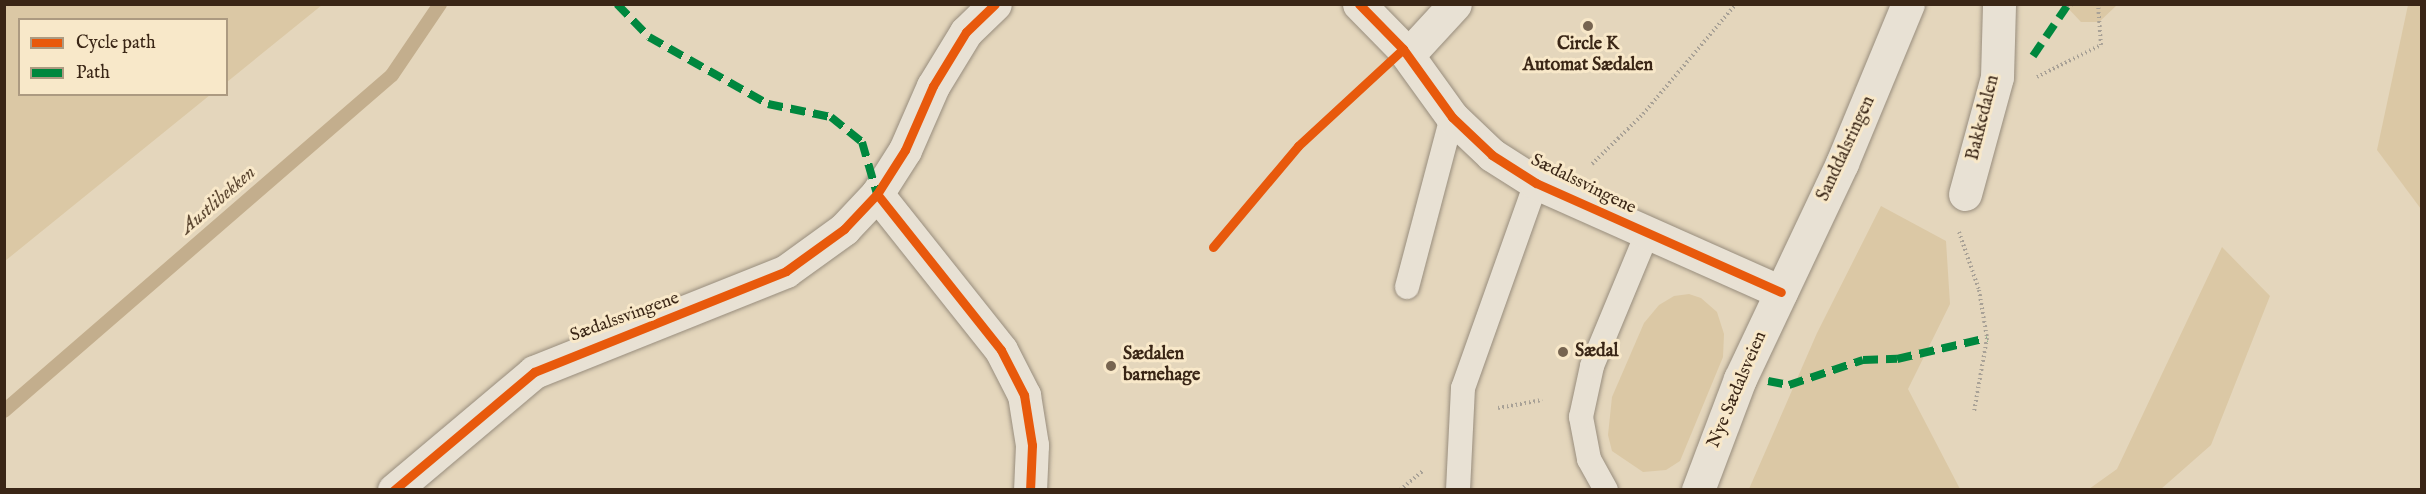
<!DOCTYPE html>
<html>
<head>
<meta charset="utf-8">
<style>
	body { margin:0 }
	#map { position:relative; width:2426px; height:494px; overflow:hidden; background:#e4d6bc; font-family:"IM FELL English",serif }
	div>[style] { position:absolute }
	.green>* { inset:0; background:#dbc8a5 }
	.stream>* { height:14px; margin:-7px; padding:0 7px; transform-origin:7px; border-radius:7px; background:#c3ae8d }
	.path>* { height:4px; margin-top:-2px; transform-origin:0; background:repeating-linear-gradient(90deg,#a8a196 0 1.5px,transparent 0 4.5px) }
	.roads { filter:drop-shadow(0 0 2px #988d7d) drop-shadow(0 0 2px #988d7d) }
	.lane>* { height:24px; margin:-12px; padding:0 12px; transform-origin:12px; border-radius:12px; background:#e8e1d4 }
	.street>* { height:33px; margin:-16.5px; padding:0 16.5px; transform-origin:16.5px; border-radius:16.5px; background:#e8e1d4 }
	.secondary>* { height:33px; margin:-16.5px; padding:0 16.5px; transform-origin:16.5px; border-radius:16.5px; background:#e8e1d4 }
	.quiet>* { height:8px; margin-top:-4px; transform-origin:0; background:repeating-linear-gradient(90deg,#00873e 0 15px,transparent 0 23px) }
	.cycleway>* { height:9px; margin:-4.5px; padding:0 4.5px; transform-origin:4.5px; border-radius:4.5px; background:#e8590c }
	.dots>* { width:16px; height:16px; translate:-50% -50%; box-sizing:border-box; border:3px solid #f8e8c9; border-radius:50% }
	span { translate:-50% -50%; white-space:nowrap; text-align:center; line-height:1.15; -webkit-text-stroke:6px #f8e8c9; paint-order:stroke }
	.poi-label { font-size:18px; color:#3a2616; font-weight:700 }
	.left { translate:0 -50%; text-align:left }
	.street-label { font-size:18px; color:#3a2616 }
	.water-label { font-size:20px; color:#5f4a34; font-style:italic }
	.frame { position:absolute; inset:0; border:6px solid #3a2616; pointer-events:none }
	.legend { position:absolute; left:18px; top:18px; width:210px; height:78px; box-sizing:border-box; background:#f8e8c9; border:2px solid #ac9a81; margin:0; padding:8px 10px; list-style:none; font-size:18px; color:#3a2616 }
	.legend li { display:flex; align-items:center; gap:12px; height:30px }
	.legend b { width:30px; border:2px solid #ac9a81 }
</style>
</head>
<body>
<div id="map">
	<div class="green">
		<i style="clip-path:polygon(5px 4px,322px 4px,322px 5px,227px 82px,226px 20px,20px 20px,20px 94px,210px 95px,5px 261px)"></i>
		<i style="clip-path:polygon(2065px 5px,2117px 5px,2099px 22px,2081px 22px)"></i>
		<i style="clip-path:polygon(2408px 5px,2421px 5px,2421px 209px,2377px 150px)"></i>
		<i style="clip-path:polygon(1881px 206px,1946px 241px,1950px 304px,1908px 389px,1960px 489px,1749px 489px,1817px 333px)"></i>
		<i style="clip-path:polygon(2222px 247px,2270px 296px,2211px 445px,2161px 489px,2089px 489px,2117px 469px)"></i>
		<i style="clip-path:polygon(1689px 294px,1701px 298px,1717px 312px,1724px 334px,1723px 357px,1680px 461px,1666px 470px,1643px 472px,1612px 451px,1608px 435px,1612px 397px,1644px 323px,1659px 305px,1674px 296px)"></i>
	</div>
	<div class="stream">
		<i style="left:4px;top:411px;width:513px;rotate:-40.89deg"></i>
		<i style="left:392px;top:75px;width:86px;rotate:-55.9deg"></i>
	</div>
	<div class="path">
		<i style="left:2067px;top:6px;width:6px;rotate:-18deg"></i>
		<i style="left:2037px;top:77px;width:72px;rotate:-26.6deg"></i>
		<i style="left:2101px;top:45px;width:41px;rotate:-94.2deg"></i>
		<i style="left:1592px;top:164px;width:71px;rotate:-44.4deg"></i>
		<i style="left:1643px;top:114px;width:144px;rotate:-49.8deg"></i>
		<i style="left:1959px;top:232px;width:61px;rotate:71deg"></i>
		<i style="left:1979px;top:290px;width:49px;rotate:80.5deg"></i>
		<i style="left:1987px;top:338px;width:75px;rotate:100deg"></i>
		<i style="left:1498px;top:408px;width:45px;rotate:-10.3deg"></i>
		<i style="left:1400px;top:490px;width:30px;rotate:-40deg"></i>
	</div>
	<div class="roads">
		<div class="lane">
			<i style="left:1407px;top:287px;width:176px;rotate:-75.2deg"></i>
			<i style="left:1458px;top:490px;width:102px;rotate:-87.2deg"></i>
			<i style="left:1463px;top:388px;width:218px;rotate:-70.4deg"></i>
			<i style="left:1606px;top:490px;width:35px;rotate:-119deg"></i>
			<i style="left:1589px;top:459px;width:43px;rotate:-100.8deg"></i>
			<i style="left:1581px;top:417px;width:52px;rotate:-77.8deg"></i>
			<i style="left:1592px;top:366px;width:143px;rotate:-67.4deg"></i>
		</div>
		<div class="street">
			<i style="left:1359px;top:4px;width:63px;rotate:45.6deg"></i>
			<i style="left:1403px;top:49px;width:84px;rotate:54.2deg"></i>
			<i style="left:1452px;top:117px;width:55px;rotate:43.5deg"></i>
			<i style="left:1492px;top:155px;width:52px;rotate:32.5deg"></i>
			<i style="left:1536px;top:183px;width:268px;rotate:24deg"></i>
			<i style="left:1408px;top:55px;width:69px;rotate:-47.3deg"></i>
			<i style="left:877px;top:194px;width:199px;rotate:51.5deg"></i>
			<i style="left:1001px;top:350px;width:51px;rotate:62.9deg"></i>
			<i style="left:1024px;top:395px;width:51px;rotate:80.9deg"></i>
			<i style="left:1032px;top:445px;width:45px;rotate:92.5deg"></i>
			<i style="left:1965px;top:194px;width:121px;rotate:-74.7deg"></i>
			<i style="left:1997px;top:77px;width:73px;rotate:-88.4deg"></i>
			<i style="left:394px;top:490px;width:183px;rotate:-40.1deg"></i>
			<i style="left:534px;top:372px;width:271px;rotate:-21.8deg"></i>
			<i style="left:786px;top:271px;width:72px;rotate:-35.9deg"></i>
			<i style="left:844px;top:229px;width:48px;rotate:-46.7deg"></i>
			<i style="left:877px;top:194px;width:52px;rotate:-57.5deg"></i>
			<i style="left:905px;top:150px;width:70px;rotate:-66.4deg"></i>
			<i style="left:933px;top:86px;width:63px;rotate:-58.6deg"></i>
			<i style="left:966px;top:32px;width:40px;rotate:-44deg"></i>
		</div>
		<div class="secondary">
			<i style="left:1698px;top:490px;width:119px;rotate:-69.3deg"></i>
			<i style="left:1740px;top:379px;width:239px;rotate:-64.7deg"></i>
			<i style="left:1842px;top:163px;width:172px;rotate:-67.5deg"></i>
		</div>
	</div>
	<div class="quiet">
		<i style="left:617px;top:4px;width:46px;rotate:45.9deg"></i>
		<i style="left:649px;top:37px;width:137px;rotate:29.4deg"></i>
		<i style="left:768px;top:104px;width:64px;rotate:11.7deg"></i>
		<i style="left:831px;top:117px;width:40px;rotate:39deg"></i>
		<i style="left:862px;top:142px;width:54px;rotate:73.9deg"></i>
		<i style="left:2033px;top:56px;width:60px;rotate:-55.8deg"></i>
		<i style="left:1768px;top:381px;width:21px;rotate:11deg"></i>
		<i style="left:1789px;top:385px;width:78px;rotate:-18.7deg"></i>
		<i style="left:1863px;top:360px;width:34px;rotate:-2deg"></i>
		<i style="left:1897px;top:359px;width:92px;rotate:-13.1deg"></i>
	</div>
	<div class="cycleway">
		<i style="left:1359px;top:4px;width:63px;rotate:45.6deg"></i>
		<i style="left:1403px;top:49px;width:84px;rotate:54.2deg"></i>
		<i style="left:1452px;top:117px;width:55px;rotate:43.5deg"></i>
		<i style="left:1492px;top:155px;width:52px;rotate:32.5deg"></i>
		<i style="left:1536px;top:183px;width:268px;rotate:24deg"></i>
		<i style="left:877px;top:194px;width:199px;rotate:51.5deg"></i>
		<i style="left:1001px;top:350px;width:51px;rotate:62.9deg"></i>
		<i style="left:1024px;top:395px;width:51px;rotate:80.9deg"></i>
		<i style="left:1032px;top:445px;width:45px;rotate:92.5deg"></i>
		<i style="left:1213px;top:247px;width:132px;rotate:-49.9deg"></i>
		<i style="left:1298px;top:146px;width:143px;rotate:-42.7deg"></i>
		<i style="left:394px;top:490px;width:183px;rotate:-40.1deg"></i>
		<i style="left:534px;top:372px;width:271px;rotate:-21.8deg"></i>
		<i style="left:786px;top:271px;width:72px;rotate:-35.9deg"></i>
		<i style="left:844px;top:229px;width:48px;rotate:-46.7deg"></i>
		<i style="left:877px;top:194px;width:52px;rotate:-57.5deg"></i>
		<i style="left:905px;top:150px;width:70px;rotate:-66.4deg"></i>
		<i style="left:933px;top:86px;width:63px;rotate:-58.6deg"></i>
		<i style="left:966px;top:32px;width:40px;rotate:-44deg"></i>
	</div>
	<div class="dots">
		<i style="left:1588px;top:26px;background:#766450"></i>
		<i style="left:1563px;top:352px;background:#766450"></i>
		<i style="left:1111px;top:366px;background:#766450"></i>
	</div>
	<div class="poi-label">
		<span style="left:1588px;top:56px">Circle K<br>Automat Sædalen</span>
		<span class="left" style="left:1575px;top:352px">Sædal</span>
		<span class="left" style="left:1123px;top:366px">Sædalen<br>barnehage</span>
	</div>
	<div class="street-label">
		<span style="left:1984px;top:118px;rotate:-76deg">Bakkedalen</span>
		<span style="left:1847px;top:149px;rotate:-65deg">Sanddalsringen</span>
		<span style="left:1583px;top:185px;rotate:26deg">Sædalssvingene</span>
		<span style="left:625px;top:318px;rotate:-20deg">Sædalssvingene</span>
		<span style="left:1738px;top:390px;rotate:-67deg">Nye Sædalsveien</span>
	</div>
	<div class="water-label">
		<span style="left:218px;top:200px;rotate:-41deg">Austlibekken</span>
	</div>
	<div class="frame"></div>
	<ul class="legend">
	<li><b style="height:8px;background:#e8590c"></b>Cycle path</li>
	<li><b style="height:8px;background:#00873e"></b>Path</li>
	</ul>
</div>
</body>
</html>
